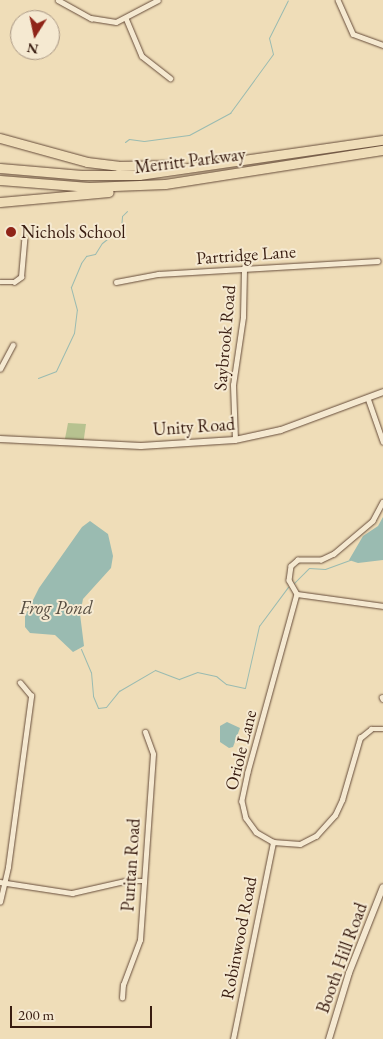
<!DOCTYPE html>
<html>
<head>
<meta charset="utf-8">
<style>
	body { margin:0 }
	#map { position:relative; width:383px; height:1039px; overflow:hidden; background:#efddb8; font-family:"EB Garamond",serif }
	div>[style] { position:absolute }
	.green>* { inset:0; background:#b7c290 }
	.water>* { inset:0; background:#9abbb1 }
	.stream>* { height:1px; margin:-0.5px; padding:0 0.5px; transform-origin:0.5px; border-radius:0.5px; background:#9abbb1 }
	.roads { filter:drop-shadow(0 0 1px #664c3a) drop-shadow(0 0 1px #664c3a) }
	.street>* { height:4.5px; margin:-2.25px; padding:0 2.25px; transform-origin:2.25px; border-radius:2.25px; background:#f5e9d1 }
	.secondary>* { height:6px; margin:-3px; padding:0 3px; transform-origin:3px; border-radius:3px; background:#f5e9d1 }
	.highway>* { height:9px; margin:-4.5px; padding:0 4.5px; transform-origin:4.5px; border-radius:4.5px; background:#efddb8 }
	.dots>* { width:14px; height:14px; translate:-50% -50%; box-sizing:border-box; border:2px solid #f5e9d1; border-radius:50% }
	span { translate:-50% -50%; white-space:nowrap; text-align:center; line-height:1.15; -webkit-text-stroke:4px #f5e9d1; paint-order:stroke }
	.street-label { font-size:18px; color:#381c10 }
	.poi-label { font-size:18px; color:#381c10 }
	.left { translate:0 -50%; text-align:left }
	.water-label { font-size:19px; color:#554c40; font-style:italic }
	.north { position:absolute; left:10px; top:10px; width:50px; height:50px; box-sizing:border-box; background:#f5e9d1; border:1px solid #a99784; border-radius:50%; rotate:190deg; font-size:14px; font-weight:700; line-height:20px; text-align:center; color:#381c10 }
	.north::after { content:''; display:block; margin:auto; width:18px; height:22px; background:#8f2418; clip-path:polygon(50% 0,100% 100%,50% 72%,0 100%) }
	.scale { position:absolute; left:10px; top:1006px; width:142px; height:22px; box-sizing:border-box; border:2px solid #381c10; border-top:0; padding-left:6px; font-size:15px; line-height:18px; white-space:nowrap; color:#381c10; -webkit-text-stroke:4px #f5e9d1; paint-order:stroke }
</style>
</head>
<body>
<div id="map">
	<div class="green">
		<i style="clip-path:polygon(68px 423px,86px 424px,83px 445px,64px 444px)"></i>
	</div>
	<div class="water">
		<i style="clip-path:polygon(383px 517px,383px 560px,358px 563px,349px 560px,363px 536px,378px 526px)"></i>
		<i style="clip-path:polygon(90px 521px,108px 534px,113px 556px,111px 568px,83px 599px,80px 614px,84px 646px,73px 652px,55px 635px,30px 633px,25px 627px,25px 616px,39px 588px,82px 527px)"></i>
		<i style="clip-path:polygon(227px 722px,240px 728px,233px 747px,229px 748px,220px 742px,220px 726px)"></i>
	</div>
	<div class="stream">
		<i style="left:125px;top:142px;width:5px;rotate:-37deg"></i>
		<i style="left:129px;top:139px;width:15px;rotate:8deg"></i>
		<i style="left:144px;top:141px;width:45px;rotate:-7.6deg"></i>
		<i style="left:189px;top:135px;width:47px;rotate:-28.2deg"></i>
		<i style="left:230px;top:113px;width:73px;rotate:-53.9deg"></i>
		<i style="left:273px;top:54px;width:16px;rotate:-104deg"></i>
		<i style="left:269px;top:38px;width:42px;rotate:-63.4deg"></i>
		<i style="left:38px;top:378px;width:19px;rotate:-21deg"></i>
		<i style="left:56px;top:371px;width:42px;rotate:-64.7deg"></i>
		<i style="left:74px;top:333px;width:23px;rotate:-83deg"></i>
		<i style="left:77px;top:310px;width:24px;rotate:-105deg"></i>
		<i style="left:71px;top:287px;width:26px;rotate:-67deg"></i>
		<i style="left:81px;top:263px;width:9px;rotate:-54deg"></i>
		<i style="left:86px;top:256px;width:9px;rotate:-13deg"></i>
		<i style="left:95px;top:254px;width:13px;rotate:-58deg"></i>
		<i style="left:102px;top:243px;width:24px;rotate:-38deg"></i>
		<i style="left:121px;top:228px;width:12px;rotate:-85deg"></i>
		<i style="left:122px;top:216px;width:7px;rotate:-45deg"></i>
		<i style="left:294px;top:583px;width:21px;rotate:-45deg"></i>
		<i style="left:309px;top:568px;width:16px;rotate:4deg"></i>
		<i style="left:325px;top:569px;width:27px;rotate:-20deg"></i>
		<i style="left:81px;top:649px;width:25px;rotate:67deg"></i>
		<i style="left:91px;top:672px;width:24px;rotate:85deg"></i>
		<i style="left:93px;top:696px;width:13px;rotate:67deg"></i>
		<i style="left:98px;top:708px;width:8px;rotate:-7deg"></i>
		<i style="left:106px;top:707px;width:21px;rotate:-51deg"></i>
		<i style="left:119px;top:691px;width:42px;rotate:-30.3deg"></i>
		<i style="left:155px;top:670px;width:26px;rotate:21deg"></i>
		<i style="left:179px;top:679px;width:19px;rotate:-21deg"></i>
		<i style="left:197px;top:672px;width:19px;rotate:12deg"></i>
		<i style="left:216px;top:676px;width:13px;rotate:39deg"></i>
		<i style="left:226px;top:684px;width:19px;rotate:12deg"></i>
		<i style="left:245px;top:688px;width:64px;rotate:-77.3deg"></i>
		<i style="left:259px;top:626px;width:49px;rotate:-53.4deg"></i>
	</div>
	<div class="roads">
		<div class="street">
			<i style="left:58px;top:0;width:38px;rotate:29deg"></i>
			<i style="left:91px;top:18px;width:25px;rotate:9deg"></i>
			<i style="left:116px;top:22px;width:47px;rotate:-27.6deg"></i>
			<i style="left:338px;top:0;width:37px;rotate:66deg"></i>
			<i style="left:353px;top:34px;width:32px;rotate:20deg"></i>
			<i style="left:126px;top:18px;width:41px;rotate:67.2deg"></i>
			<i style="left:142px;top:56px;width:36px;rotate:38deg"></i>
			<i style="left:0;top:282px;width:14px"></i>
			<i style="left:14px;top:282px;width:9px;rotate:-36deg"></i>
			<i style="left:21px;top:277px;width:38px;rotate:-85deg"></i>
			<i style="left:116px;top:282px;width:43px;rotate:-10.8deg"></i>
			<i style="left:158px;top:274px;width:220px;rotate:-3.4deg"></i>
			<i style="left:0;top:369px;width:27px;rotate:-62deg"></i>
			<i style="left:368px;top:398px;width:46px;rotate:70.8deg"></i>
			<i style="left:235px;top:440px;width:55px;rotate:-92.1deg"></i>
			<i style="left:233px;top:385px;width:69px;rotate:-81.6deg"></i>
			<i style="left:243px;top:317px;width:49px;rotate:-88.8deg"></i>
			<i style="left:383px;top:502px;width:21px;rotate:118deg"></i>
			<i style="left:373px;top:521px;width:51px;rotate:139.8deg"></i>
			<i style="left:334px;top:554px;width:14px;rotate:155deg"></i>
			<i style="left:321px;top:560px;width:23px;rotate:180deg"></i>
			<i style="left:298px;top:560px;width:9px;rotate:139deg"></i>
			<i style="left:291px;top:566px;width:14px;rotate:98deg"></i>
			<i style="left:289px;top:580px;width:16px;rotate:60deg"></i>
			<i style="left:297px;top:594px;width:87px;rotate:7.9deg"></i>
			<i style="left:297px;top:594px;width:185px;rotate:105.4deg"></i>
			<i style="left:248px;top:772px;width:30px;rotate:102deg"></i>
			<i style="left:242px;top:801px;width:17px;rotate:77deg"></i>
			<i style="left:246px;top:818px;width:17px;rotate:54deg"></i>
			<i style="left:256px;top:832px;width:20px;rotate:30deg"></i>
			<i style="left:273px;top:842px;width:27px;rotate:4deg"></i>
			<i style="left:300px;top:844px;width:18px;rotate:-27deg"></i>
			<i style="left:316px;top:836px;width:28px;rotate:-48deg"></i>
			<i style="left:335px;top:815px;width:17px;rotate:-65deg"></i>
			<i style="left:342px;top:800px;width:65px;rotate:-73.8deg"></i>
			<i style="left:360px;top:738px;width:14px;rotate:-39deg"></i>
			<i style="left:371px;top:729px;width:12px"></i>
			<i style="left:382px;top:697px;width:2px;rotate:63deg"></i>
			<i style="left:0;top:882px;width:73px;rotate:8.7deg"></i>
			<i style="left:72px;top:893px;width:54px;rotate:-12.8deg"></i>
			<i style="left:125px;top:881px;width:18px"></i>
			<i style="left:0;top:902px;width:36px;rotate:-77deg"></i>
			<i style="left:8px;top:867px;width:173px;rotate:-82.3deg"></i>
			<i style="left:31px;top:696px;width:17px;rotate:-130deg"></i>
			<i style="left:122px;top:998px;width:13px;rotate:-86deg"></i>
			<i style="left:123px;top:985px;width:48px;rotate:-69.3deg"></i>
			<i style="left:140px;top:940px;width:186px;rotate:-86deg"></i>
			<i style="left:153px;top:754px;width:23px;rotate:-110deg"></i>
			<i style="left:233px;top:1039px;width:201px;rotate:-78.5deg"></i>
		</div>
		<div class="secondary">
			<i style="left:0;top:439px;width:141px;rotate:2.8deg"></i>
			<i style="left:141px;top:446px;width:94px;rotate:-3.7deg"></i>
			<i style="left:235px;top:440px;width:47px;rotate:-12.3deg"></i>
			<i style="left:281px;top:430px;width:109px;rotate:-20.4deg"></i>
			<i style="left:329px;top:1039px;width:69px;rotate:-73.1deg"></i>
			<i style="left:349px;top:973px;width:92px;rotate:-68.4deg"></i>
		</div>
		<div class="highway">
			<i style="left:0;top:138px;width:90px;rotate:15.4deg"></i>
			<i style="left:87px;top:162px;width:31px;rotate:7deg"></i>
			<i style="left:118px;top:166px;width:58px;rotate:-1deg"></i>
			<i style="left:0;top:168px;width:82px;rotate:4.9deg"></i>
			<i style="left:82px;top:175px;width:57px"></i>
			<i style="left:139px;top:175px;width:246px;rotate:-8.2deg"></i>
			<i style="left:0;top:180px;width:89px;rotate:4.5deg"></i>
			<i style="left:89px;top:187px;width:76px;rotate:-2.3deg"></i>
			<i style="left:165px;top:184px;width:221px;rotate:-8.9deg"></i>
			<i style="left:0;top:202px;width:109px;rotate:-5.2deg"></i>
		</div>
	</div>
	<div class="dots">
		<i style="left:11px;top:232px;background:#8f2418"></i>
	</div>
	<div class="street-label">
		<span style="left:190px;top:161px;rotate:-7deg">Merritt Parkway</span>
		<span style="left:246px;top:255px;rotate:-4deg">Partridge Lane</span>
		<span style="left:225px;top:338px;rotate:-85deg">Saybrook Road</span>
		<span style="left:194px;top:427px;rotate:-4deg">Unity Road</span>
		<span style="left:241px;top:750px;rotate:-76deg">Oriole Lane</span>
		<span style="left:131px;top:865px;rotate:-86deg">Puritan Road</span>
		<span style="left:239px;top:938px;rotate:-79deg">Robinwood Road</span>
		<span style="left:342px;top:958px;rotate:-70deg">Booth Hill Road</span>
	</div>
	<div class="poi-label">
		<span class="left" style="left:21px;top:232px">Nichols School</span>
	</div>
	<div class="water-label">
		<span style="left:56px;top:608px">Frog Pond</span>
	</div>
	<div class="north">N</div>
	<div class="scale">200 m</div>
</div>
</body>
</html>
